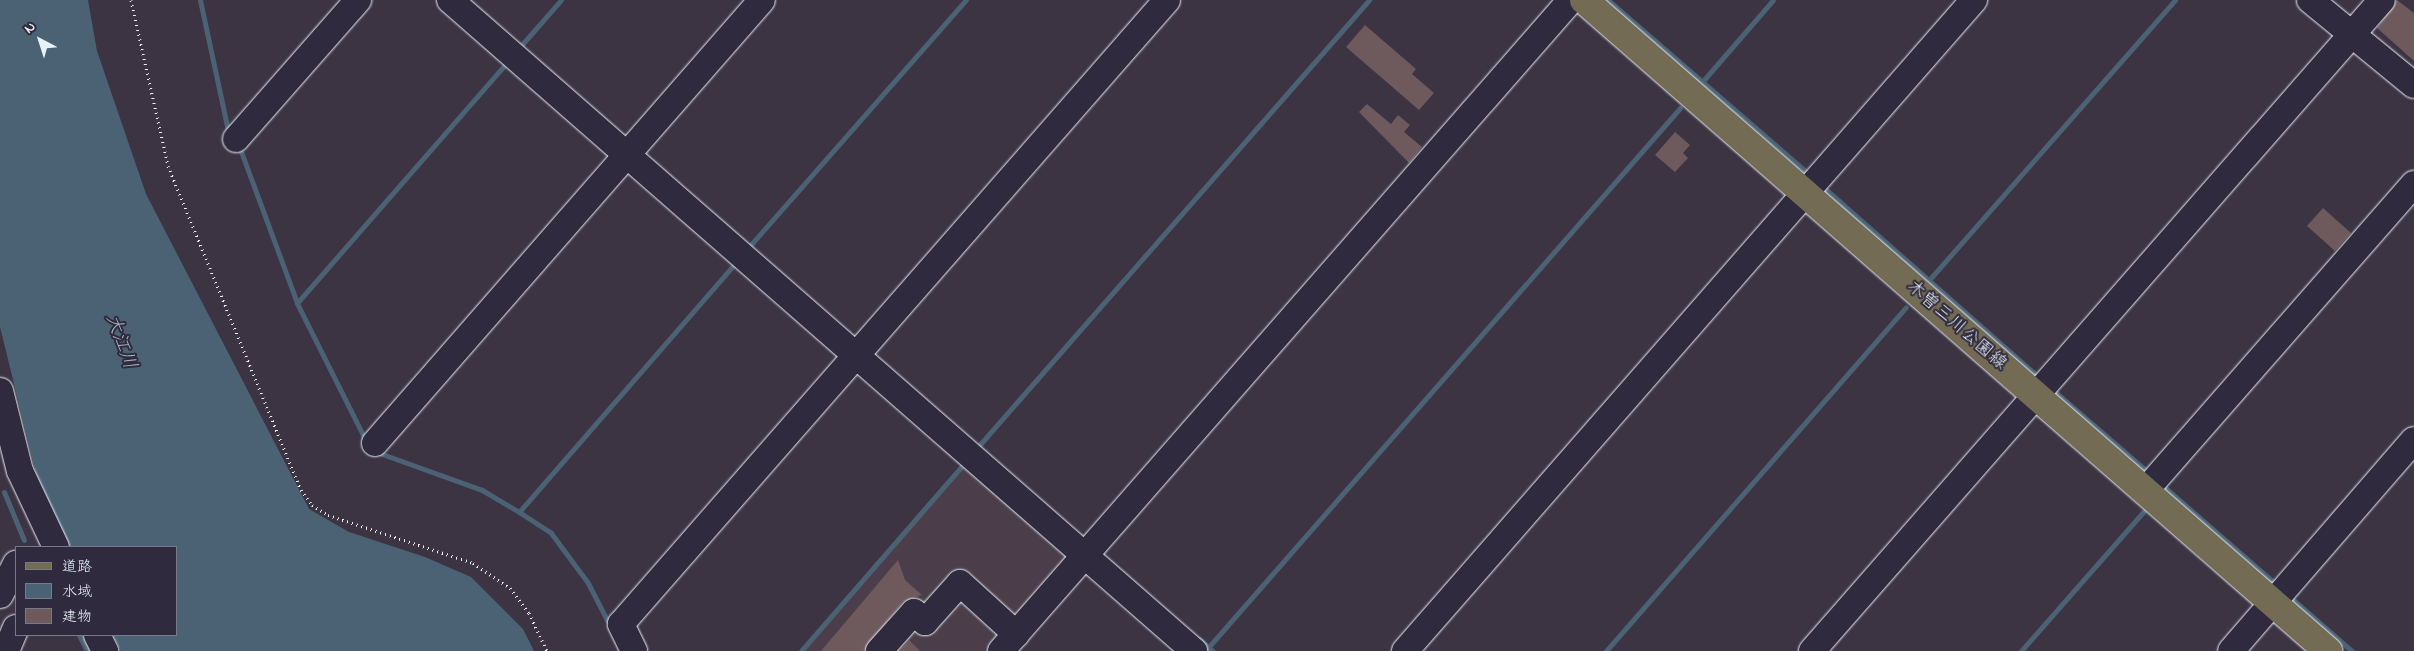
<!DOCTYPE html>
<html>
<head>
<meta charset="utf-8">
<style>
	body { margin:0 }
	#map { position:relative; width:2414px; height:651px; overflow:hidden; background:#3c3343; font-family:"Indie Flower","Klee One",sans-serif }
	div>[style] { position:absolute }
	.built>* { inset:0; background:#4b3e4a }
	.water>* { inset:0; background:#4b6275 }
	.stream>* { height:5px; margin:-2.5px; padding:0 2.5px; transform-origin:2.5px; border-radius:2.5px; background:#4b6275 }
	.building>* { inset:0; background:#6e595c }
	.path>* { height:3px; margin-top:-1.5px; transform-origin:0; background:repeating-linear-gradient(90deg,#e8f1f8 0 1px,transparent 0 5px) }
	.roads { filter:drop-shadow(0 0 1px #e8f1f8) drop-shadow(0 0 1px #e8f1f8) }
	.minor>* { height:26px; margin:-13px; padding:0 13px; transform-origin:13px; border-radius:13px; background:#2f2a3d }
	.major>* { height:28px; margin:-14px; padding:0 14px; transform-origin:14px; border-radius:14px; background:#746b55 }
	span { translate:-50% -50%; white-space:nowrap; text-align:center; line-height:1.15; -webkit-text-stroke:4px #2f2a3d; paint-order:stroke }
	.street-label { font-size:18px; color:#e8f1f8 }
	.water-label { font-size:19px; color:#a9b8c4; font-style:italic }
	.legend { position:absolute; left:15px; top:546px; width:162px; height:90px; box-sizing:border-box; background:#2f2a3d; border:1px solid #797a88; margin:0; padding:6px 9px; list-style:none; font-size:15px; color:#e8f1f8 }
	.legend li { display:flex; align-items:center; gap:10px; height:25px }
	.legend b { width:25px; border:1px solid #797a88 }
	.north { position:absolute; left:15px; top:15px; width:50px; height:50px; -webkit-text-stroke:4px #2f2a3d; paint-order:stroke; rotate:320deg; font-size:14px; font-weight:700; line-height:20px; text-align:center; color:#e8f1f8 }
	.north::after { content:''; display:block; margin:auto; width:18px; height:22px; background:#e8f1f8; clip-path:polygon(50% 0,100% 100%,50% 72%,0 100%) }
</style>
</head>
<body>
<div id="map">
	<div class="built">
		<i style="clip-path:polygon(968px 462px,1072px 553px,993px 651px,803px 651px)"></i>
	</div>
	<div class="water">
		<i style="clip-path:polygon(0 0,88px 0,97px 51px,146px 194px,309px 509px,349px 532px,425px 557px,471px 577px,523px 629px,534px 651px,121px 651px,113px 635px,176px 635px,176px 547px,70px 547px,38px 481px,0 327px)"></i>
	</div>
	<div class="stream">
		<i style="left:200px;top:0;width:134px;rotate:77.9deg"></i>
		<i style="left:1608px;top:0;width:267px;rotate:40.9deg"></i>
		<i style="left:518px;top:49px;width:65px;rotate:-48.7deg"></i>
		<i style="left:1702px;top:82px;width:108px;rotate:-49.1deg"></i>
		<i style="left:239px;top:146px;width:167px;rotate:69.7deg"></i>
		<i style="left:1822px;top:186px;width:289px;rotate:41.4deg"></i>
		<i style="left:747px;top:249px;width:332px;rotate:-48.7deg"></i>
		<i style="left:1929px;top:280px;width:373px;rotate:-48.7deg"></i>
		<i style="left:2054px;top:391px;width:127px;rotate:40.8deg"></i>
		<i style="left:365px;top:439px;width:152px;rotate:-116.6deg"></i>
		<i style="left:297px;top:303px;width:320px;rotate:-48.9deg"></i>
		<i style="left:976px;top:449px;width:597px;rotate:-48.81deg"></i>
		<i style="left:382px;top:454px;width:106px;rotate:19.8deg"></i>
		<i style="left:482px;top:490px;width:43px;rotate:30.7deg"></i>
		<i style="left:519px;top:512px;width:331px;rotate:-49deg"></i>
		<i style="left:2162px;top:485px;width:151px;rotate:41deg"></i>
		<i style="left:4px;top:492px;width:52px;rotate:67.4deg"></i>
		<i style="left:519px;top:512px;width:38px;rotate:33deg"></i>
		<i style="left:551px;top:533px;width:62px;rotate:53.5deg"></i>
		<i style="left:588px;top:583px;width:42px;rotate:62.8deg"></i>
		<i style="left:2290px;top:597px;width:82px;rotate:41.1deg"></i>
		<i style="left:79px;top:635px;width:18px;rotate:63deg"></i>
		<i style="left:1199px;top:639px;width:18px;rotate:41deg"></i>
		<i style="left:1206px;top:650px;width:720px;rotate:-48.83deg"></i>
		<i style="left:801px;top:651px;width:252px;rotate:-49deg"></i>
		<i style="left:1606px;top:651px;width:456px;rotate:-48.9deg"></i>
		<i style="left:2021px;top:651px;width:186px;rotate:-48.7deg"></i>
	</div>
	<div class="building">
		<i style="clip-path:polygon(2397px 0,2414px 13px,2414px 61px,2377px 28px)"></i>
		<i style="clip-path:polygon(1365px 25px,1416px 69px,1412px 74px,1434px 93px,1419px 110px,1346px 47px)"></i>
		<i style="clip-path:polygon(1367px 104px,1391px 124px,1398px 115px,1410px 125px,1404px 132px,1422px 147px,1409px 163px,1359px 112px)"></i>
		<i style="clip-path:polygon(1675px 132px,1690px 145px,1683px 153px,1688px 158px,1675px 172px,1655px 155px)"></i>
		<i style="clip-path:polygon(2323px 208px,2351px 233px,2335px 251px,2307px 226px)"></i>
		<i style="clip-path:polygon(898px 560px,905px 580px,922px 595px,903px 602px,864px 651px,821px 651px)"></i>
		<i style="clip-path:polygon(909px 640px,920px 651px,899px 651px)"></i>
	</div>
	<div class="path">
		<i style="left:131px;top:0;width:170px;rotate:77.4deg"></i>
		<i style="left:168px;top:166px;width:350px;rotate:67.7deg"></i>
		<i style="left:301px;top:490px;width:19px;rotate:54deg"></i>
		<i style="left:312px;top:505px;width:19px;rotate:32deg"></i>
		<i style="left:328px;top:515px;width:153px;rotate:18.3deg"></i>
		<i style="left:473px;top:563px;width:45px;rotate:34deg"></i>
		<i style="left:510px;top:588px;width:31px;rotate:53deg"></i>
		<i style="left:529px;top:613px;width:42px;rotate:64.7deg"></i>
	</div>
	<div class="roads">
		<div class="minor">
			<i style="left:450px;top:0;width:989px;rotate:41.19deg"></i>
			<i style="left:2310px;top:0;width:134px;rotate:39.3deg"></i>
			<i style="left:236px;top:139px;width:185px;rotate:-48.7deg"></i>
			<i style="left:0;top:391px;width:82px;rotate:76deg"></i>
			<i style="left:20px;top:471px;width:84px;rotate:64.7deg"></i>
			<i style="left:375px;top:443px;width:588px;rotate:-48.86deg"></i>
			<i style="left:2145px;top:491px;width:408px;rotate:-48.8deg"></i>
			<i style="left:0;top:595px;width:35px;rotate:-63deg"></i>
			<i style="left:97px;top:635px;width:18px;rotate:63deg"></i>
			<i style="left:6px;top:651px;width:25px;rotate:-67deg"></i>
			<i style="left:634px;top:651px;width:30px;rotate:-116deg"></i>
			<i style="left:621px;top:624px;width:829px;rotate:-48.81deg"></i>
			<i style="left:879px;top:651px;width:52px;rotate:-48.1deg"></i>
			<i style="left:914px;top:612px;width:15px;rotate:42deg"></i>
			<i style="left:925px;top:622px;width:52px;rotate:-48.1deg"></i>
			<i style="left:960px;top:583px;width:76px;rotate:42.3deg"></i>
			<i style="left:1001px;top:651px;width:865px;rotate:-48.8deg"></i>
			<i style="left:1405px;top:651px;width:865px;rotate:-48.85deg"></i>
			<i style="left:1812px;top:651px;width:865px;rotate:-48.8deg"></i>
			<i style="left:2231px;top:651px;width:279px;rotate:-49.1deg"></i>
		</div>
		<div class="major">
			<i style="left:1584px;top:0;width:989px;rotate:41.19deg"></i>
		</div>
	</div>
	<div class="street-label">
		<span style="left:1956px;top:326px;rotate:41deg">木曽三川公園線</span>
	</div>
	<div class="water-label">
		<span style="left:120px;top:342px;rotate:70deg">大江川</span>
	</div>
	<ul class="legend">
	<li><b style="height:6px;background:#746b55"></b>道路</li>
	<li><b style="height:14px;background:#4b6275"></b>水域</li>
	<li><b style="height:14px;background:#6e595c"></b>建物</li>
	</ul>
	<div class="north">N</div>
</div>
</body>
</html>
